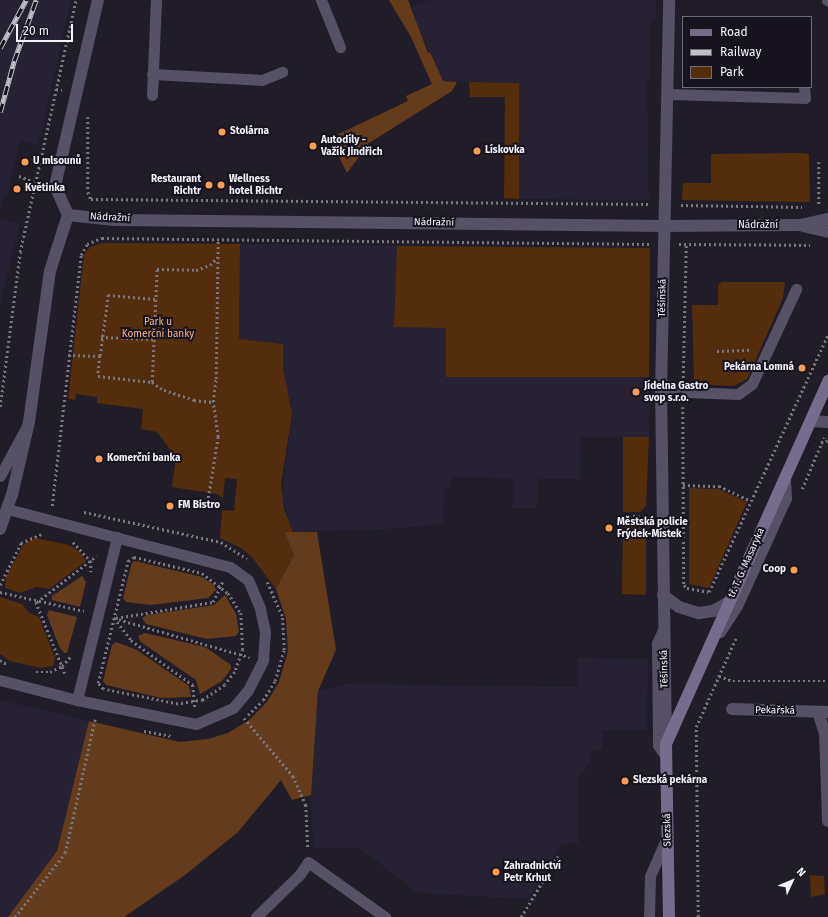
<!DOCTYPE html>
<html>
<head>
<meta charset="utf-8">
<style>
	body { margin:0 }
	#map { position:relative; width:828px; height:917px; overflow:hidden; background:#201d28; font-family:"Fira Sans",sans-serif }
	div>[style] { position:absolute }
	.built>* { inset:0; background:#262133 }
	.green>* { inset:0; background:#542d0c }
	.forest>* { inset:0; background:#643c1c }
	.path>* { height:2.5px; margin-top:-1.25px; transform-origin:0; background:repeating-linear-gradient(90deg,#797780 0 2px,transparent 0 5px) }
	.lane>* { height:11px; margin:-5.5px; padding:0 5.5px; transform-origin:5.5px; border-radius:5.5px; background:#565165 }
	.street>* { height:12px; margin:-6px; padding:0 6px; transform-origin:6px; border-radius:6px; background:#565165 }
	.secondary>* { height:12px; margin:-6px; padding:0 6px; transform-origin:6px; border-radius:6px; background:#766d8d }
	.rail>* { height:4.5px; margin-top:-2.25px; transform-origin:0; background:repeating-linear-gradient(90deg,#17141f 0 9px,#c1bfc8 0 18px); box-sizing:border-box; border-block:1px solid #c1bfc8 }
	.dots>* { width:11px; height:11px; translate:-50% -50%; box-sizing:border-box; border:2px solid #17141f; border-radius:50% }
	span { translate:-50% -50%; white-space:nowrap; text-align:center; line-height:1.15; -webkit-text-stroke:4px #17141f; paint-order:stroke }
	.poi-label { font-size:10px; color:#f4f2fa; font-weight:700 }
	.left { translate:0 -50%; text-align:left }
	.right { translate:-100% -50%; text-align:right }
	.street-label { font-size:10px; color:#f4f2fa }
	.park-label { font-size:10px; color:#f9b482 }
	.legend { position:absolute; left:682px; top:16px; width:130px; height:72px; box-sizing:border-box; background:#17141f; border:1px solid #6f6d77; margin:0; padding:5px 7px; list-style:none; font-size:12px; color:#f4f2fa }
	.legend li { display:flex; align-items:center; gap:8px; height:20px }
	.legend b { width:20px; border:1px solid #6f6d77 }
	.north { position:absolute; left:772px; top:861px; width:40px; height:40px; -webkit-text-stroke:3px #17141f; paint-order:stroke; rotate:46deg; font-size:11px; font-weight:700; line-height:16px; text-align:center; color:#f4f2fa }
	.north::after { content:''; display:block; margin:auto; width:14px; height:18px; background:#f4f2fa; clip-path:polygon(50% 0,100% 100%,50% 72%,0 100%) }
	.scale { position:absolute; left:16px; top:24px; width:57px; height:18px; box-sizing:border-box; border:2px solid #f4f2fa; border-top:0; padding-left:5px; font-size:12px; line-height:14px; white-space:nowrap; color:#f4f2fa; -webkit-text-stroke:3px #17141f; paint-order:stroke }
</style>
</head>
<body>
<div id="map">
	<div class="built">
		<i style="clip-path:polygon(0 0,71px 0,38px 146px,20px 140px,7px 197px,3px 197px,0 210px)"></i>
		<i style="clip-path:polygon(430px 0,656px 0,656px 19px,650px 22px,649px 82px,647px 82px,649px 200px,519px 199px,519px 83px,443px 81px,418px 27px,412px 6px)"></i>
		<i style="clip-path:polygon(0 219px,20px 223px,0 305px)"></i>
		<i style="clip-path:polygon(240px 244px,650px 248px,649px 437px,581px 437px,580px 479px,538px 479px,537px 508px,513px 508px,514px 478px,452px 477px,451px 487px,444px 487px,443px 524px,388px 529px,293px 532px,282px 497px,292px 414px,283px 368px,283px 344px,239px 340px)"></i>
		<i style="clip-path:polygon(577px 658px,648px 659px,647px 731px,603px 730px,603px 750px,591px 750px,591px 765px,585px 765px,585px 773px,578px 773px,578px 843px,562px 843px,528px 899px,418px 893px,359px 848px,313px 848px,311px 795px,318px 691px,346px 684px,577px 687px)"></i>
		<i style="clip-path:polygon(0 700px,89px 721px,57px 851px,8px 917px,0 917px)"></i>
	</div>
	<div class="green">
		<i style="clip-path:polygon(469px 82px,519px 83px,519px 199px,504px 198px,505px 97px,470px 97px)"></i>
		<i style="clip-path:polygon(799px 153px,809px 154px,810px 202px,682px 200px,683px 183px,711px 183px,711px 154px)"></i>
		<i style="clip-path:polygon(102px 243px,240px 244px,239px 339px,283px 344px,283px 368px,292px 414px,281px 484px,284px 509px,293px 532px,284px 532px,294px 555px,276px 589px,251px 556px,241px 548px,220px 538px,222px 510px,234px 511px,237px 479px,225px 478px,223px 498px,217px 494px,172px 487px,176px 457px,157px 432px,141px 429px,143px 409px,97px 403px,97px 397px,76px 394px,75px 400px,68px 399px,84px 255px,90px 247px)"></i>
		<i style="clip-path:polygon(397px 246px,650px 248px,649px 377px,446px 377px,446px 328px,394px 327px)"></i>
		<i style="clip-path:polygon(722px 282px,785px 282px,783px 298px,747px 379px,734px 386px,694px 384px,692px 305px,718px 305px,718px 285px)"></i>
		<i style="clip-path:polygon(623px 437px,649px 437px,646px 506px,640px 512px,623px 512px)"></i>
		<i style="clip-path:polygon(689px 488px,718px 489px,747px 502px,709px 588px,689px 584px)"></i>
		<i style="clip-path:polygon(623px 521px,640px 522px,646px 528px,646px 595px,622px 594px)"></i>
		<i style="clip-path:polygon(35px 538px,69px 545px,80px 552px,86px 561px,49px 589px,36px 587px,20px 593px,5px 588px,6px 577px,21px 549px,26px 542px)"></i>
		<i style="clip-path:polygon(0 597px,22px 604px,29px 613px,39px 617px,55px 658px,53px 666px,41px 668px,10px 661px,0 654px)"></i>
		<i style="clip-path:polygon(810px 875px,824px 876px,825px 894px,811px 897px)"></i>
	</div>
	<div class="forest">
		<i style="clip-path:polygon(389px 0,408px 0,428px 53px,430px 52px,443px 81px,457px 82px,452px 91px,369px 143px,347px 173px,330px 138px,408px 101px,406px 96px,432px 84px,411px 37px)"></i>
		<i style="clip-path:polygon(284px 532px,317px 532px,336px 650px,318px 691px,311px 795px,292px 800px,281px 780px,238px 832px,185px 875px,124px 917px,8px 917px,57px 851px,89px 721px,180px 742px,208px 739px,228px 733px,249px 720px,267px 702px,279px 682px,288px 651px,286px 619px,276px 589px,294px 555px)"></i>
		<i style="clip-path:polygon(135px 561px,202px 577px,214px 585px,216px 590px,208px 598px,151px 605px,126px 602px,123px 598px,132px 562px)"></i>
		<i style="clip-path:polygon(82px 576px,86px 582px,80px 607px,52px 600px,52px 596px)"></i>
		<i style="clip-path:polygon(225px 595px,236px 614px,239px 631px,236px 636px,207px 639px,146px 624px,142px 618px,147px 615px,214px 605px)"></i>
		<i style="clip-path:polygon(49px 610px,77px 617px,67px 653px,64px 653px,59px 646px,47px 615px)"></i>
		<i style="clip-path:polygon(145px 633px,205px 647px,231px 665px,231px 669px,222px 681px,200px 694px,196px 680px,141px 642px,138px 636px)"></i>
		<i style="clip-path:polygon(116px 642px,137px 650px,189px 686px,191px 697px,161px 698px,106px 685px,103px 681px,112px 645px)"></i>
	</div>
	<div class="path">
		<i style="left:56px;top:89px;width:6px;rotate:9deg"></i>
		<i style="left:88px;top:117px;width:75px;rotate:90deg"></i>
		<i style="left:88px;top:192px;width:8px;rotate:67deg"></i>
		<i style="left:91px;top:199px;width:559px;rotate:0.51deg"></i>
		<i style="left:819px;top:162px;width:44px;rotate:90deg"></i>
		<i style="left:19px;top:176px;width:17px;rotate:21deg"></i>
		<i style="left:681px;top:205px;width:121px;rotate:0.9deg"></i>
		<i style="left:679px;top:244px;width:131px;rotate:0.4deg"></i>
		<i style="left:101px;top:337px;width:52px;rotate:2.2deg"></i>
		<i style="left:717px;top:351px;width:34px;rotate:-2deg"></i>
		<i style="left:68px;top:355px;width:32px;rotate:2deg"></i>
		<i style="left:100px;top:356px;width:20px;rotate:96deg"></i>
		<i style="left:98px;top:376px;width:54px;rotate:6.3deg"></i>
		<i style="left:152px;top:382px;width:14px;rotate:34deg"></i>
		<i style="left:164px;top:390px;width:32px;rotate:18deg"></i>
		<i style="left:194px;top:400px;width:19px;rotate:6deg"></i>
		<i style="left:100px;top:356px;width:62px;rotate:-82.5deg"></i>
		<i style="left:108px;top:295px;width:47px;rotate:4.9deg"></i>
		<i style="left:683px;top:378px;width:134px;rotate:-88.7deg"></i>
		<i style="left:152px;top:382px;width:113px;rotate:-87.5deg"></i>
		<i style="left:157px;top:269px;width:39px;rotate:1deg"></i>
		<i style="left:196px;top:270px;width:15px;rotate:-20deg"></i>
		<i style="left:210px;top:265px;width:11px;rotate:-45deg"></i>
		<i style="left:0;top:407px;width:156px;rotate:-82.6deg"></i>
		<i style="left:20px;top:252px;width:258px;rotate:-77.5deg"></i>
		<i style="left:683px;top:407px;width:178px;rotate:89.7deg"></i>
		<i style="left:684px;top:585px;width:4px;rotate:45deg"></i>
		<i style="left:687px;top:588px;width:22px;rotate:10deg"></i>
		<i style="left:709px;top:592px;width:284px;rotate:-65.2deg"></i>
		<i style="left:821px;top:443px;width:8px;rotate:-23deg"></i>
		<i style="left:683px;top:485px;width:36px;rotate:2deg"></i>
		<i style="left:719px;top:486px;width:35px;rotate:25deg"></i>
		<i style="left:802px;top:489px;width:56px;rotate:-67.1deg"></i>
		<i style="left:208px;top:498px;width:62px;rotate:-80.7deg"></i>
		<i style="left:218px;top:437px;width:35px;rotate:-98deg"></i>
		<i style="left:213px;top:402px;width:23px;rotate:-83deg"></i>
		<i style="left:216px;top:379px;width:140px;rotate:-89.2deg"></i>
		<i style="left:52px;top:506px;width:253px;rotate:-83.4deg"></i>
		<i style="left:81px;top:255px;width:13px;rotate:-61deg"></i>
		<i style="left:87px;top:244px;width:16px;rotate:-22deg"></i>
		<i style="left:102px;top:238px;width:548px;rotate:0.63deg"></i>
		<i style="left:84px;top:512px;width:140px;rotate:12.4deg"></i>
		<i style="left:221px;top:542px;width:31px;rotate:33deg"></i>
		<i style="left:623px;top:516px;width:25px"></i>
		<i style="left:73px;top:542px;width:26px;rotate:47deg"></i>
		<i style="left:91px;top:561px;width:11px;rotate:90deg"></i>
		<i style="left:134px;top:557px;width:70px;rotate:13.2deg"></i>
		<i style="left:202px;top:573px;width:33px;rotate:38deg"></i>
		<i style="left:228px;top:593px;width:24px;rotate:57deg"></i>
		<i style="left:241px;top:613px;width:36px;rotate:87deg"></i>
		<i style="left:243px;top:649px;width:24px;rotate:109deg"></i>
		<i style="left:235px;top:672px;width:16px;rotate:128deg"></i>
		<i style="left:225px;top:685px;width:27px;rotate:146deg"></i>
		<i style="left:203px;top:700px;width:25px;rotate:171deg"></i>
		<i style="left:178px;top:704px;width:76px;rotate:-168.7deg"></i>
		<i style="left:103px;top:689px;width:8px;rotate:-130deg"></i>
		<i style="left:98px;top:683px;width:126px;rotate:-76.2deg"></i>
		<i style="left:128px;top:561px;width:7px;rotate:-34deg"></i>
		<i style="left:0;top:585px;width:47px;rotate:-63.4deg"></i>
		<i style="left:21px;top:543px;width:22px;rotate:-24deg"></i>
		<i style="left:0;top:592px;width:86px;rotate:12.7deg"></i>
		<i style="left:36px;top:602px;width:80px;rotate:67.9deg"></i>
		<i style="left:37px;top:602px;width:75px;rotate:-37.9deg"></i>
		<i style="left:114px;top:618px;width:141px;rotate:16.1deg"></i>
		<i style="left:114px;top:618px;width:28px;rotate:52deg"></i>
		<i style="left:131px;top:640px;width:77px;rotate:36deg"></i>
		<i style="left:193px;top:685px;width:23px;rotate:85deg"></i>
		<i style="left:116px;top:618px;width:98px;rotate:-9.4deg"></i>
		<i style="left:213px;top:602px;width:23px;rotate:-65deg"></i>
		<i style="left:0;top:660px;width:9px;rotate:32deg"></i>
		<i style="left:36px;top:672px;width:14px"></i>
		<i style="left:50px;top:672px;width:13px;rotate:-27deg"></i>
		<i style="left:62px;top:666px;width:13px;rotate:-48deg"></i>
		<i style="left:719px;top:676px;width:15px;rotate:20deg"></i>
		<i style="left:733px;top:681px;width:95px"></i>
		<i style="left:248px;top:715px;width:21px;rotate:-45deg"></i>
		<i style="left:263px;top:700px;width:22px;rotate:-58deg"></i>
		<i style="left:275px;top:681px;width:32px;rotate:-74deg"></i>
		<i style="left:284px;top:650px;width:34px;rotate:-93deg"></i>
		<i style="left:282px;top:616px;width:37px;rotate:-114deg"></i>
		<i style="left:244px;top:718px;width:76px;rotate:49.8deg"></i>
		<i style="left:293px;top:776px;width:32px;rotate:66deg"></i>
		<i style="left:306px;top:805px;width:43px;rotate:87.3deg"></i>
		<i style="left:144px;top:731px;width:27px;rotate:10deg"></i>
		<i style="left:15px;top:917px;width:81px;rotate:-52deg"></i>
		<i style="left:65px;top:853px;width:137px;rotate:-77.4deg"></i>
		<i style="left:521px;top:917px;width:71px;rotate:-58.8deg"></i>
		<i style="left:698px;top:917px;width:190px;rotate:-90.6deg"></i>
		<i style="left:696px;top:727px;width:98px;rotate:-65.8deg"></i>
	</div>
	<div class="lane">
		<i style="left:321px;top:0;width:51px;rotate:68deg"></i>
		<i style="left:827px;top:0;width:1px;rotate:45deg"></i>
		<i style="left:152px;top:74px;width:110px;rotate:3.1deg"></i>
		<i style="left:262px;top:80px;width:22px;rotate:-22deg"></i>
		<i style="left:668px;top:94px;width:137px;rotate:1.7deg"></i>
		<i style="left:805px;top:98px;width:11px;rotate:-95deg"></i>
		<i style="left:152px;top:95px;width:95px;rotate:-87.6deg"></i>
		<i style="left:661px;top:391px;width:77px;rotate:2.2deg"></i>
		<i style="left:738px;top:394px;width:17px;rotate:-36deg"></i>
		<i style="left:752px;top:384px;width:105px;rotate:-65.1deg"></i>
		<i style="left:0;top:476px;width:55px;rotate:-61.6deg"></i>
		<i style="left:664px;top:628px;width:17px;rotate:115deg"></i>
		<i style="left:657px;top:643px;width:102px;rotate:89.4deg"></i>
		<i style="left:658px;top:745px;width:14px;rotate:56deg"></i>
		<i style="left:720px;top:632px;width:31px;rotate:-57deg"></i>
		<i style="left:737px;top:606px;width:119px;rotate:-65.6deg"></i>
		<i style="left:786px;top:498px;width:20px;rotate:-93deg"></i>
		<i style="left:0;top:680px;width:80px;rotate:14.6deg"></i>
		<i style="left:77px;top:700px;width:121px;rotate:11.4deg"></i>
		<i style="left:196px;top:724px;width:40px;rotate:-23.4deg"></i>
		<i style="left:233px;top:708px;width:23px;rotate:-50deg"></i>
		<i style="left:248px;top:690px;width:34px;rotate:-63deg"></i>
		<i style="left:263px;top:660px;width:28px;rotate:-86deg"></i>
		<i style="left:265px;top:632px;width:25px;rotate:-102deg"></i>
		<i style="left:260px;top:608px;width:30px;rotate:-113deg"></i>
		<i style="left:248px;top:580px;width:22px;rotate:-144deg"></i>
		<i style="left:230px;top:567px;width:229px;rotate:-165.4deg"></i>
		<i style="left:77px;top:700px;width:168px;rotate:-76.2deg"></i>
		<i style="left:256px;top:917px;width:62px;rotate:-44.3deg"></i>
		<i style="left:300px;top:874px;width:14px;rotate:-56deg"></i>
		<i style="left:308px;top:862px;width:95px;rotate:35.5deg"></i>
		<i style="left:649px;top:917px;width:41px;rotate:-88.6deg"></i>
		<i style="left:650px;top:876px;width:43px;rotate:-66.4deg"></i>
	</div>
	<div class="street">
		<i style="left:68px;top:215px;width:47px;rotate:6.1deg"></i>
		<i style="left:115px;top:220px;width:549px;rotate:0.63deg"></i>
		<i style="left:664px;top:226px;width:136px;rotate:-0.4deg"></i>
		<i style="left:800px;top:225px;width:29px;rotate:-12deg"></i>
		<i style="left:803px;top:226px;width:26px;rotate:13deg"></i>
		<i style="left:811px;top:421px;width:17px;rotate:3deg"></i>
		<i style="left:0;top:529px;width:36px;rotate:-71deg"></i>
		<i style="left:12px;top:495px;width:75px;rotate:-76.9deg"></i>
		<i style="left:29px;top:422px;width:152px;rotate:-82.1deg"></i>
		<i style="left:50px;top:271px;width:59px;rotate:-72.2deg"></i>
		<i style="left:68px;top:215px;width:32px;rotate:-114deg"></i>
		<i style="left:55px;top:186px;width:191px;rotate:-77deg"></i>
		<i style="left:663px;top:595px;width:20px;rotate:37deg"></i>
		<i style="left:679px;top:607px;width:21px;rotate:17deg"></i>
		<i style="left:699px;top:613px;width:14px;rotate:-8deg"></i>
		<i style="left:713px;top:611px;width:18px;rotate:-29deg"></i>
		<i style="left:732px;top:709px;width:96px;rotate:1.8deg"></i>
		<i style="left:818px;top:712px;width:22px;rotate:72deg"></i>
		<i style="left:825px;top:733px;width:88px;rotate:88deg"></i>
		<i style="left:666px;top:744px;width:353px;rotate:-90.8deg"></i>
		<i style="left:661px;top:391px;width:391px;rotate:-88.8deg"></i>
	</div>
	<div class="secondary">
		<i style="left:669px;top:917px;width:173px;rotate:-91deg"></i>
		<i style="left:666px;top:744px;width:398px;rotate:-65.9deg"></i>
	</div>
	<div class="rail">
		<i style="left:0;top:48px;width:55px;rotate:-61.6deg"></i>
		<i style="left:0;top:112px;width:53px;rotate:-74.6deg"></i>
		<i style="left:14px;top:61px;width:65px;rotate:-70.2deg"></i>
	</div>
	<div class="dots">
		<i style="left:222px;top:132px;background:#fc9d53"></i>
		<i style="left:313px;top:146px;background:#fc9d53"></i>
		<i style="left:477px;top:151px;background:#fc9d53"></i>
		<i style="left:25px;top:162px;background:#fc9d53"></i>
		<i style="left:209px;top:185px;background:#fc9d53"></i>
		<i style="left:221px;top:185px;background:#fc9d53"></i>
		<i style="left:17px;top:189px;background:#fc9d53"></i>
		<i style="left:802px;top:368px;background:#fc9d53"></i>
		<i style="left:636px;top:392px;background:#fc9d53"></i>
		<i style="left:99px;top:459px;background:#fc9d53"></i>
		<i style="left:170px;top:506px;background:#fc9d53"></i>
		<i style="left:609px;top:528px;background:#fc9d53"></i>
		<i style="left:794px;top:570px;background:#fc9d53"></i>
		<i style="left:625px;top:781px;background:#fc9d53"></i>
		<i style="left:496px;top:872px;background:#fc9d53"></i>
	</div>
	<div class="poi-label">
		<span class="left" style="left:230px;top:132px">Stolárna</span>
		<span class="left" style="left:321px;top:146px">Autodíly -<br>Važík Jindřich</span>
		<span class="left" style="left:485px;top:151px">Lískovka</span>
		<span class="left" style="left:33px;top:162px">U mlsounů</span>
		<span class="right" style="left:201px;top:185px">Restaurant<br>Richtr</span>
		<span class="left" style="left:229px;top:185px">Wellness<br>hotel Richtr</span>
		<span class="left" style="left:25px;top:189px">Květinka</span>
		<span class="right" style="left:794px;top:368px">Pekárna Lomná</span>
		<span class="left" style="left:644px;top:392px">Jídelna Gastro<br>svop s.r.o.</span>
		<span class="left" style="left:107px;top:459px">Komerční banka</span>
		<span class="left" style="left:178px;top:506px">FM Bistro</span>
		<span class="left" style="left:617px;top:528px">Městská policie<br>Frýdek-Místek</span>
		<span class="right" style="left:786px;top:570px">Coop</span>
		<span class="left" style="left:633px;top:781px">Slezská pekárna</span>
		<span class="left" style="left:504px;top:872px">Zahradnictví<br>Petr Krhut</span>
	</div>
	<div class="street-label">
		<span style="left:110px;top:218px;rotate:3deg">Nádražní</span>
		<span style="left:434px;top:223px;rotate:1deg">Nádražní</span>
		<span style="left:758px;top:226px">Nádražní</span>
		<span style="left:663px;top:298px;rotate:-89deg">Těšínská</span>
		<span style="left:747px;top:563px;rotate:-66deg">tř. T. G. Masaryka</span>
		<span style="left:665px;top:669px;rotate:-91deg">Těšínská</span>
		<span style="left:775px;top:711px;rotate:1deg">Pekařská</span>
		<span style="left:668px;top:830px;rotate:-91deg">Slezská</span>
	</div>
	<div class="park-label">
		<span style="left:158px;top:328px">Park u<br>Komerční banky</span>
	</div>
	<ul class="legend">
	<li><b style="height:5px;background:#766d8d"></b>Road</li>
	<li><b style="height:5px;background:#c1bfc8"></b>Railway</li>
	<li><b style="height:11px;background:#542d0c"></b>Park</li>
	</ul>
	<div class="north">N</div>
	<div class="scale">20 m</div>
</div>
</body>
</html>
